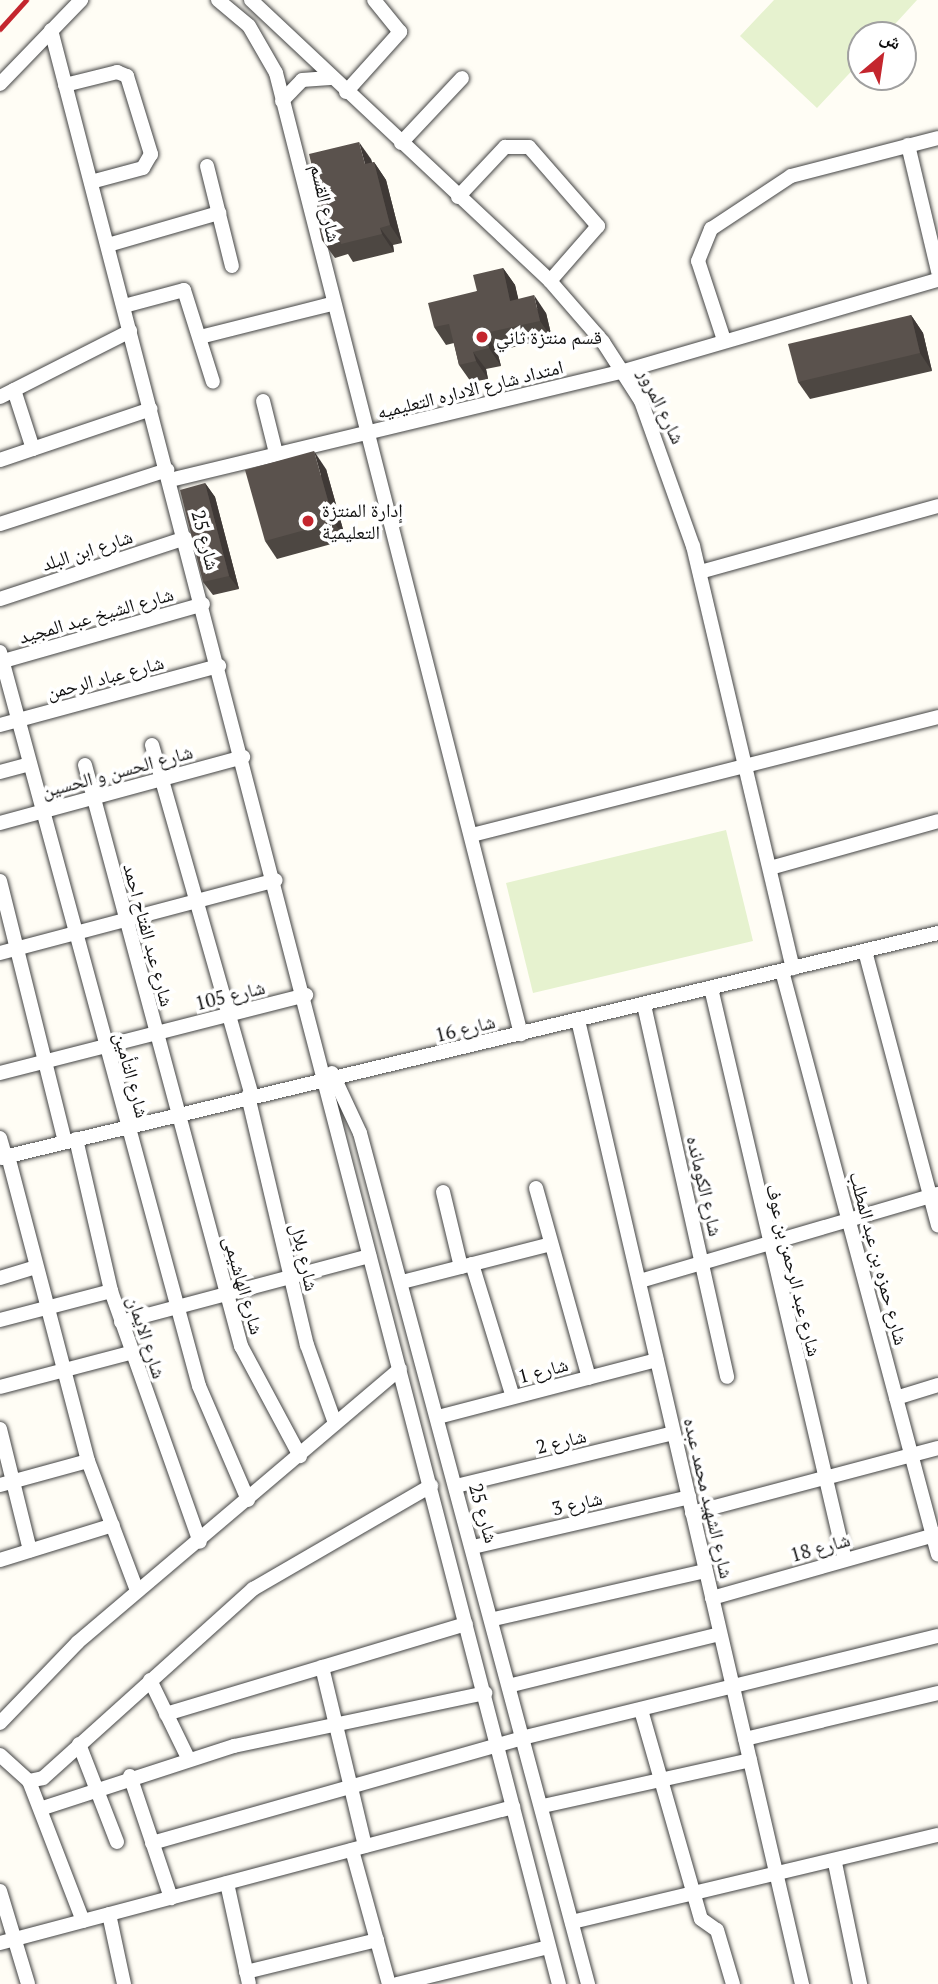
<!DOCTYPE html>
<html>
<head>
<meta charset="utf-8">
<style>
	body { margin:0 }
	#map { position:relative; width:938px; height:1984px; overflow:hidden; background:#fffdf5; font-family:"PT Serif","Noto Naskh Arabic",serif }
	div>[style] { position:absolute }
	.pitch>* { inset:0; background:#e6f2cf }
	.roads { filter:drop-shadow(0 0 2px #444) drop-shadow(0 0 2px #444) }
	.street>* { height:14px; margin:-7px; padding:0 7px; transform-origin:7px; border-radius:7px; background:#fff }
	.rail>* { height:5px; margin:-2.5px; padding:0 2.5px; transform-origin:2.5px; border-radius:2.5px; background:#c4262e }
	.wall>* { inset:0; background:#4d4742 }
	.shaded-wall>* { inset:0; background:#3f3936 }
	.building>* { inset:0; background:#5a524d }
	.dots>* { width:19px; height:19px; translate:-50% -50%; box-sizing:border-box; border:4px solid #fff; border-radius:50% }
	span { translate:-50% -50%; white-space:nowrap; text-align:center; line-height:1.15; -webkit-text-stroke:7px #fff; paint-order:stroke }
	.street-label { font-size:19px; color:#111 }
	.poi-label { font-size:19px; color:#111 }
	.left { translate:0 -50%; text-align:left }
	.north { position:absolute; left:847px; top:21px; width:70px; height:70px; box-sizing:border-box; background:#fff; border:2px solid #a0a0a0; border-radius:50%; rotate:29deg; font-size:19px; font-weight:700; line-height:28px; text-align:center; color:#111 }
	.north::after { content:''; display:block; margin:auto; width:24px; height:32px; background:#c4262e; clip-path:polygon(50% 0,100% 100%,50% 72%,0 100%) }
</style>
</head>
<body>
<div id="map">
	<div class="pitch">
		<i style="clip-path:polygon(774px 0,917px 0,885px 35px,861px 35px,861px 61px,817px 108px,740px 36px)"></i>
		<i style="clip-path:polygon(726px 830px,753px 941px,533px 993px,506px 883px)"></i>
	</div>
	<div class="roads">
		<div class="street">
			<i style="left:218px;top:0;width:40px;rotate:40deg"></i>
			<i style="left:249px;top:26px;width:54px;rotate:60.1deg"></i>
			<i style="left:276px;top:73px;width:992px;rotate:75.7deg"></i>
			<i style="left:251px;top:0;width:410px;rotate:43.2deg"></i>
			<i style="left:550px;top:281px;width:81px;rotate:49deg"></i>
			<i style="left:603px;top:342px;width:70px;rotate:57.2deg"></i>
			<i style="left:641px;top:401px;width:154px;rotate:70.3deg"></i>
			<i style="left:693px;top:546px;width:434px;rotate:76.7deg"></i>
			<i style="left:51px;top:30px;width:2019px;rotate:75.43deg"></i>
			<i style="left:0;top:84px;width:117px;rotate:-46deg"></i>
			<i style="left:65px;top:85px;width:54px;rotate:-14deg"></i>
			<i style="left:117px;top:72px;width:11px;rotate:22deg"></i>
			<i style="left:127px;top:76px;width:82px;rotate:72.9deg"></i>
			<i style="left:151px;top:154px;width:16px;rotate:120deg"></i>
			<i style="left:143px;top:168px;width:54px;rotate:164.9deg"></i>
			<i style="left:346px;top:92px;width:81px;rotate:-48deg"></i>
			<i style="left:400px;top:32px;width:41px;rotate:-129.1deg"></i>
			<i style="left:282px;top:101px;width:29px;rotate:-46deg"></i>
			<i style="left:302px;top:80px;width:28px;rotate:-4deg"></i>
			<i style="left:401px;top:143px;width:89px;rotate:-46.8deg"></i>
			<i style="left:908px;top:145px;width:130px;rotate:76.6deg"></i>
			<i style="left:207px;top:166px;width:103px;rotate:76deg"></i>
			<i style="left:458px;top:197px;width:69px;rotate:-46.8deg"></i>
			<i style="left:505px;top:147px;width:24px"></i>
			<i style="left:529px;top:147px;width:105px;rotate:48.9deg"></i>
			<i style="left:598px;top:226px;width:73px;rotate:131.1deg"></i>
			<i style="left:108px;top:245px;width:116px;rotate:-16.1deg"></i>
			<i style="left:124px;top:306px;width:62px;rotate:-14.9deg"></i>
			<i style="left:184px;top:290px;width:96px;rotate:72.5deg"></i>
			<i style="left:200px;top:337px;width:135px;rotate:-14.1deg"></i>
			<i style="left:724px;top:340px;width:83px;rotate:-108.2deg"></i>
			<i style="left:698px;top:261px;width:35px;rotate:-68deg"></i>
			<i style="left:711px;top:229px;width:96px;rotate:-33.5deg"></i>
			<i style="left:791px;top:176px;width:152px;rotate:-14.5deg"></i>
			<i style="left:14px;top:390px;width:62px;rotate:72.1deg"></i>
			<i style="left:0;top:397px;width:146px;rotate:-26.9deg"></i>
			<i style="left:263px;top:401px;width:54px;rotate:76deg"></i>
			<i style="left:0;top:460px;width:159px;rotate:-18.7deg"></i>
			<i style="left:170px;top:480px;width:467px;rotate:-13.5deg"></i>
			<i style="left:624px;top:371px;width:327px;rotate:-16.2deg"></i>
			<i style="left:0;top:524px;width:176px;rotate:-17.9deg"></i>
			<i style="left:700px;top:572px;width:247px;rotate:-15.5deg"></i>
			<i style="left:0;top:599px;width:195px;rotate:-18.2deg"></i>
			<i style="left:0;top:652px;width:760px;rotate:74.83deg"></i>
			<i style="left:199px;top:1386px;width:124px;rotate:66.7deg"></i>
			<i style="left:0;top:662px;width:211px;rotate:-15.9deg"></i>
			<i style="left:0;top:725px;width:227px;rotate:-15.1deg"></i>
			<i style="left:152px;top:745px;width:365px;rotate:74.1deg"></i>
			<i style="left:85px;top:765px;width:602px;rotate:74.97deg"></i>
			<i style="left:241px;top:1346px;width:125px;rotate:61.8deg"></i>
			<i style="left:0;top:772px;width:31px;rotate:-15deg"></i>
			<i style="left:0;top:823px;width:252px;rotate:-15.2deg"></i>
			<i style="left:472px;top:835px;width:481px;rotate:-14.2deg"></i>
			<i style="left:770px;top:868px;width:174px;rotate:-15.6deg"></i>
			<i style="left:0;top:881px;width:269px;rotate:76deg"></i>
			<i style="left:865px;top:951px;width:284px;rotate:75.1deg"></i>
			<i style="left:0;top:953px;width:285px;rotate:-14.8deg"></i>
			<i style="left:782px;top:971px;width:604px;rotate:75.04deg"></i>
			<i style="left:711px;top:988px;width:587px;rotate:76.82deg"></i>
			<i style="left:644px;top:1005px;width:381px;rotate:77.4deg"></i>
			<i style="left:578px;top:1020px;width:990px;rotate:76.92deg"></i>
			<i style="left:0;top:1073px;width:316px;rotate:-14.3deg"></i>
			<i style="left:332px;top:1073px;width:66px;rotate:65deg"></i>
			<i style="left:360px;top:1133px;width:881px;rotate:75deg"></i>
			<i style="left:248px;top:1096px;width:256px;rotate:76.7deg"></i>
			<i style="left:307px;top:1345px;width:83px;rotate:70.3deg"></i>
			<i style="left:0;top:1138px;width:19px;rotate:74deg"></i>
			<i style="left:76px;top:1139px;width:156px;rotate:77deg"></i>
			<i style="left:111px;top:1291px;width:266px;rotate:70.5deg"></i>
			<i style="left:8px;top:1156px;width:315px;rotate:75.3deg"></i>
			<i style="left:88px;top:1461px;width:139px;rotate:69.3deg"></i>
			<i style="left:0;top:1158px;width:965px;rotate:-13.49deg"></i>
			<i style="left:536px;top:1188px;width:197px;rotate:74.4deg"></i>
			<i style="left:443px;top:1192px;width:77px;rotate:76.5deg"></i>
			<i style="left:472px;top:1264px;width:139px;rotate:72.9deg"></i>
			<i style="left:0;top:1278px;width:38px;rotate:-17deg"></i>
			<i style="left:640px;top:1281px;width:310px;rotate:-16.3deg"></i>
			<i style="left:402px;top:1282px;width:154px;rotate:-14.3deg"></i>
			<i style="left:0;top:1320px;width:115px;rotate:-14.6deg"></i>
			<i style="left:121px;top:1322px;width:257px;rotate:-14.9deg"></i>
			<i style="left:0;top:1387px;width:134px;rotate:-14.7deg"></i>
			<i style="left:896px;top:1398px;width:44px;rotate:-17.2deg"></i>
			<i style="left:438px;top:1417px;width:226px;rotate:-14.6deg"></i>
			<i style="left:0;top:1429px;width:125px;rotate:76.1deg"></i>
			<i style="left:0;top:1485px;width:91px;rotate:-15.3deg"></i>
			<i style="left:456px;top:1486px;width:224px;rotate:-13.7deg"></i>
			<i style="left:692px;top:1513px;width:254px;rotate:-14.8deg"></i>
			<i style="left:473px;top:1547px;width:222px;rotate:-13deg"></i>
			<i style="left:0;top:1560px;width:118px;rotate:-17.2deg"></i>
			<i style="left:712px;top:1598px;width:235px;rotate:-15.8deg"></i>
			<i style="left:494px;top:1619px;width:217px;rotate:-12.8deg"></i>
			<i style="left:322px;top:1667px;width:184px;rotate:76.5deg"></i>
			<i style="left:150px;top:1680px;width:87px;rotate:64deg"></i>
			<i style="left:512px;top:1685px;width:214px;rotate:-13.8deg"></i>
			<i style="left:641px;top:1710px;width:217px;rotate:74deg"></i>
			<i style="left:701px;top:1919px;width:19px;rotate:35deg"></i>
			<i style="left:717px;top:1930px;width:56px;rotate:73.5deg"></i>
			<i style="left:166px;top:1714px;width:313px;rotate:-16.7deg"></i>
			<i style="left:0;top:1723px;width:112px;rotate:-46.1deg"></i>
			<i style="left:78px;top:1642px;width:422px;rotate:-40.3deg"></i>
			<i style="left:745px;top:1739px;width:198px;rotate:-13.4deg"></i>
			<i style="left:79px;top:1744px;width:105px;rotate:68.8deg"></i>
			<i style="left:0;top:1755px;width:39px;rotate:42deg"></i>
			<i style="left:29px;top:1781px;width:14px;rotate:-12deg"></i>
			<i style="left:43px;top:1778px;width:283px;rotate:-42deg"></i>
			<i style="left:253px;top:1589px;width:206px;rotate:-30.1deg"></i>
			<i style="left:130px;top:1776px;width:129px;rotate:71.4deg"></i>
			<i style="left:29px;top:1781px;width:150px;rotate:68.9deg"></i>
			<i style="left:543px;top:1806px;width:212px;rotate:-12.5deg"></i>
			<i style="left:43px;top:1808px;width:201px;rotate:-18deg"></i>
			<i style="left:234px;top:1746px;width:257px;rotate:-11.9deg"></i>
			<i style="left:152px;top:1843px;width:389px;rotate:-15.8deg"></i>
			<i style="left:526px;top:1737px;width:424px;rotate:-13.8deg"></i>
			<i style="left:352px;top:1850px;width:139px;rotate:74.6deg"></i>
			<i style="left:835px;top:1863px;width:124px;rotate:78.3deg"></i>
			<i style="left:227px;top:1883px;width:103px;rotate:77.7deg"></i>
			<i style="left:0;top:1891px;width:97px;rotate:73.2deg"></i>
			<i style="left:109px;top:1914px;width:72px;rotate:77.9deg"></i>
			<i style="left:572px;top:1922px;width:376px;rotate:-13.4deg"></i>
			<i style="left:0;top:1943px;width:531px;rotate:-14.85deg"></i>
			<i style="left:246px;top:1972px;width:135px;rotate:-13.7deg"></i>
			<i style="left:397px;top:1984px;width:156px;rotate:-13.7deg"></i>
		</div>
	</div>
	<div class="rail">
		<i style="left:0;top:29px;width:39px;rotate:-48deg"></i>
	</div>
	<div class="wall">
		<i style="clip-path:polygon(371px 159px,372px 163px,374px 162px,386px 180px,402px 243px,393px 245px,394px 252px,353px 262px,348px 254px,335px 258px,322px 240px,325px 220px)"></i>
		<i style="clip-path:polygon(503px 268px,515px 285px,518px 299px,546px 313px,552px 338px,497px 351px,501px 366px,486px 369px,488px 379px,471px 382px,459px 365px,454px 343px,446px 345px,434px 327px,477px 291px)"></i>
		<i style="clip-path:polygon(911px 315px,923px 333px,932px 371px,810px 399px,798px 382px)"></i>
		<i style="clip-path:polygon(326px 469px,346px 540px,277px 559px,265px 541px)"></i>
		<i style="clip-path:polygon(205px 483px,215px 497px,239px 589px,213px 595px,203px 582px)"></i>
	</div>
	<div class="shaded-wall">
		<i style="clip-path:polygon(359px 142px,371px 159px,377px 182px,365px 164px)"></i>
		<i style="clip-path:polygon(374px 162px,386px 180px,402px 243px,390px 225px)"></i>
		<i style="clip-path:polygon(380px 228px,393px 245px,394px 252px,382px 234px)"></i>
		<i style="clip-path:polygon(503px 268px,515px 285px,523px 318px,510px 301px)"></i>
		<i style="clip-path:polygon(534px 295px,546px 313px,552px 338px,540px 321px)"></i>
		<i style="clip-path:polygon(911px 315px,923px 333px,932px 371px,920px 353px)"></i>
		<i style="clip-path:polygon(485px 333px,497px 351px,501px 366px,489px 348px)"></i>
		<i style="clip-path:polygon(473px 352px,486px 369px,488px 379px,476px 361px)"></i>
		<i style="clip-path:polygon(314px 451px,326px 469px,346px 540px,334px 522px)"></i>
		<i style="clip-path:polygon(205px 483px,215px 497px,239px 589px,229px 576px)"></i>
	</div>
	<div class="building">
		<i style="clip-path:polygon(359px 142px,365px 164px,374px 162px,390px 225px,380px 228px,382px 234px,341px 244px,339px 236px,322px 240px,318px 222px,325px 220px,309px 154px)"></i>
		<i style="clip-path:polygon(503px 268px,510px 301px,534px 295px,540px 321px,485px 333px,489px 348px,473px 352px,476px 361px,459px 365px,449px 324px,434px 327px,428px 303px,477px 291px,473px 275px)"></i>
		<i style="clip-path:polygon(911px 315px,920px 353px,798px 382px,788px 344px)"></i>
		<i style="clip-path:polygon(314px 451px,334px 522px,265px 541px,245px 470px)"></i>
		<i style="clip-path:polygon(205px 483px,229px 576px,203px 582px,180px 490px)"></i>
	</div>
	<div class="dots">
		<i style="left:482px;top:337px;background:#c4262e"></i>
		<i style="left:308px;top:521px;background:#c4262e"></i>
	</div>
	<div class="street-label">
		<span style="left:326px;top:203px;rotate:77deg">شارع القسم</span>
		<span style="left:470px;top:389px;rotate:-14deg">امتداد شارع الاداره التعليميه</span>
		<span style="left:662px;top:406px;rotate:64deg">شارع المرور</span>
		<span style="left:206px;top:540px;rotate:75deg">شارع 25</span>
		<span style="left:87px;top:550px;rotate:-18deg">شارع ابن البلد</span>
		<span style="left:96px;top:615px;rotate:-16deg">شارع الشيخ عبد المجيد</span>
		<span style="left:105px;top:677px;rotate:-15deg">شارع عباد الرحمن</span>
		<span style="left:117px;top:771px;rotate:-15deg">شارع الحسن و الحسين</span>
		<span style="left:149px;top:935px;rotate:75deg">شارع عبد الفتاح احمد</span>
		<span style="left:230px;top:995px;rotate:-14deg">شارع 105</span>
		<span style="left:465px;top:1028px;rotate:-14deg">شارع 16</span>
		<span style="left:132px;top:1075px;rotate:75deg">شارع التأمين</span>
		<span style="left:705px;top:1186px;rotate:77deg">شارع الكومانده</span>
		<span style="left:305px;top:1257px;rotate:77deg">شارع بلال</span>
		<span style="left:879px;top:1258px;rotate:75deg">شارع حمزه بن عبد المطلب</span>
		<span style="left:794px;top:1270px;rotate:76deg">شارع عبد الرحمن بن عوف</span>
		<span style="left:244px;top:1285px;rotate:74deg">شارع الهاشيمى</span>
		<span style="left:147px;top:1337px;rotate:72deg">شارع الايمان</span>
		<span style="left:543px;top:1370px;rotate:-15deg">شارع 1</span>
		<span style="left:561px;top:1441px;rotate:-14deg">شارع 2</span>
		<span style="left:709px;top:1498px;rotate:77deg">شارع الشهيد محمد عبده</span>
		<span style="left:577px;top:1503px;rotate:-13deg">شارع 3</span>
		<span style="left:484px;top:1513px;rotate:74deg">شارع 25</span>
		<span style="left:820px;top:1547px;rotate:-16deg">شارع 18</span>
	</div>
	<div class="poi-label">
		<span class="left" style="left:496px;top:337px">قسم منتزة ثاني</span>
		<span class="left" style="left:322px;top:521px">إدارة المنتزة<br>التعليمية</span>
	</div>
	<div class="north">ش</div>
</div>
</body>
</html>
